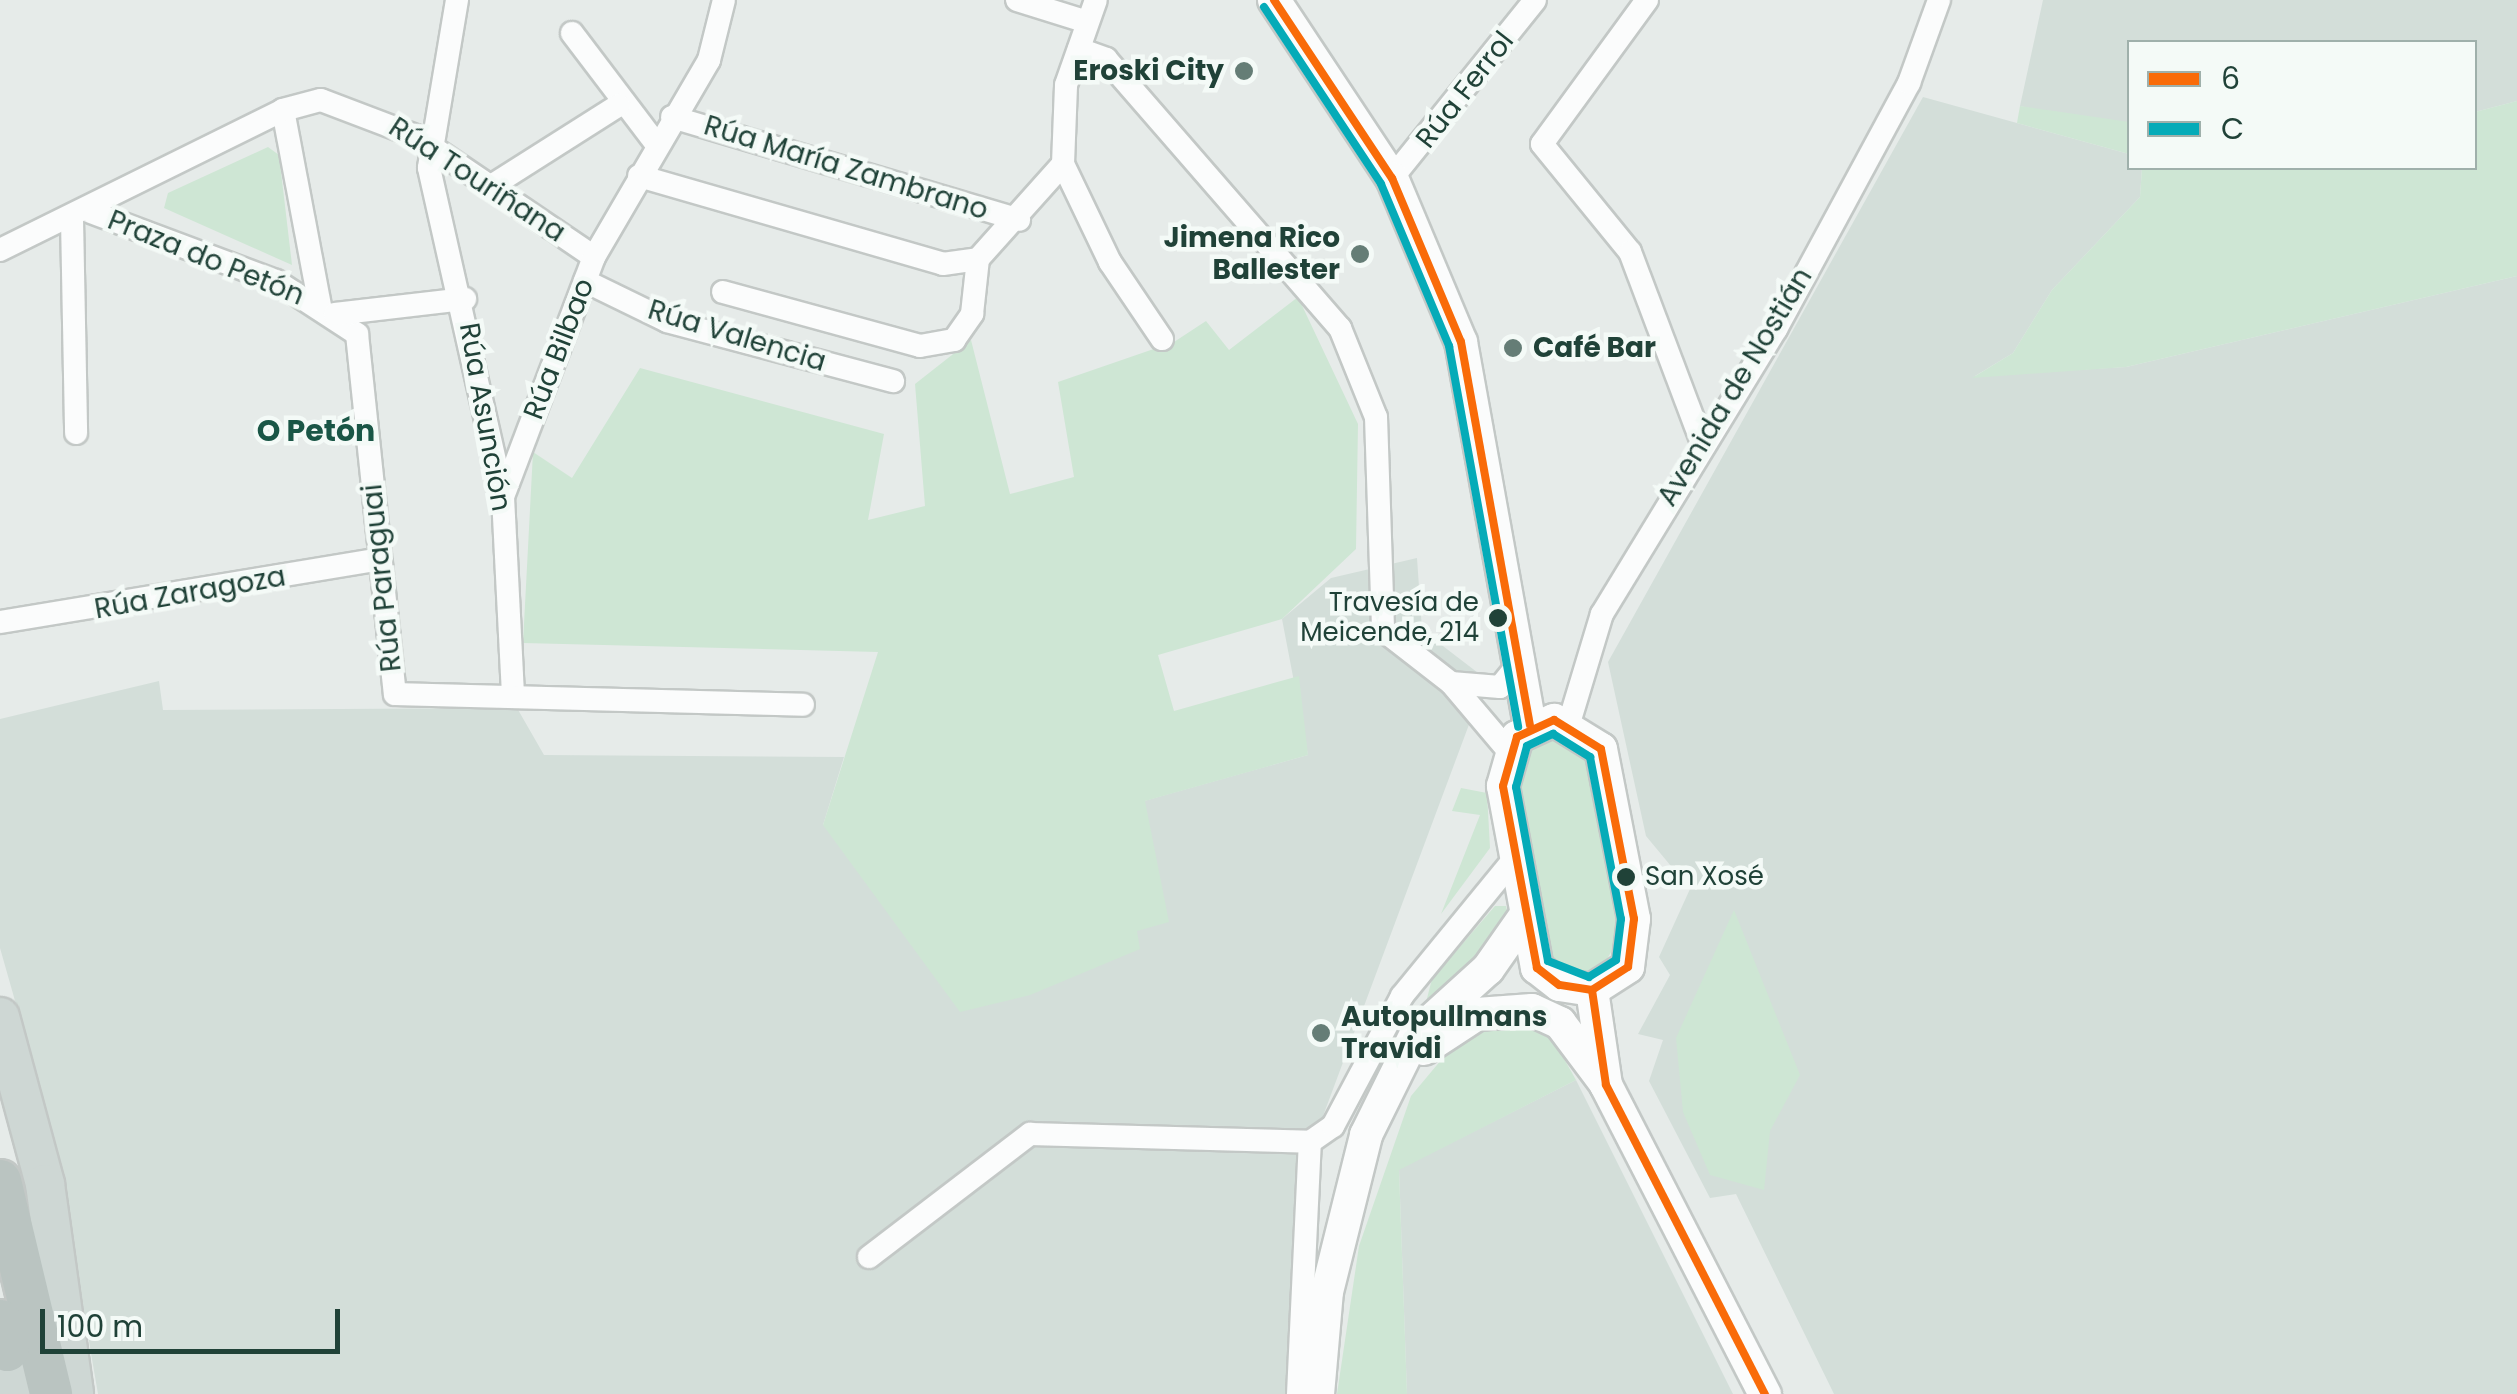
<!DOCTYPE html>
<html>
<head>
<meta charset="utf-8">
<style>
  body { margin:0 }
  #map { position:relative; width:2517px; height:1394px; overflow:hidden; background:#e6ebe9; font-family:Poppins,sans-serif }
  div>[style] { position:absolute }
  .built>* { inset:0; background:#d3ded9 }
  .green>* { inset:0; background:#cee6d4 }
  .roads { filter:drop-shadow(2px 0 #c3c8c6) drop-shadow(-2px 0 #c3c8c6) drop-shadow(0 2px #c3c8c6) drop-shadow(0 -2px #c3c8c6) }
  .street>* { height:22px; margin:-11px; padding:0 11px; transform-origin:11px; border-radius:11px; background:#fbfcfc }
  .secondary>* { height:32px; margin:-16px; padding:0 16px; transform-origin:16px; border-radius:16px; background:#fbfcfc }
  .primary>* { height:38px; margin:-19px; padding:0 19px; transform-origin:19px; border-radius:19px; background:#ced7d4 }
  .highway>* { height:42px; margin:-21px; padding:0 21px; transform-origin:21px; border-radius:21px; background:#bac4c1 }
  .bus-1>* { height:8px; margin:-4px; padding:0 4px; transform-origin:4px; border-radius:4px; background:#f96b09 }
  .bus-2>* { height:8px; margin:-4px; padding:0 4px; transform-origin:4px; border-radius:4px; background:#05abb8 }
  .dots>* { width:28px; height:28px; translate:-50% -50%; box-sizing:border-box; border:5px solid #f4faf7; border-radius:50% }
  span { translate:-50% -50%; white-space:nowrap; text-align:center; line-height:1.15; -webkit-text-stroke:9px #f4faf7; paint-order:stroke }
  .bus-label { font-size:26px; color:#204238 }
  .right { translate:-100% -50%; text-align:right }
  .left { translate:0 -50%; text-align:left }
  .poi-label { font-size:28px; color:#204238; font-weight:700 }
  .street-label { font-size:28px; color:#204238 }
  .neighbourhood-label { font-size:30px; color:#1a5646; font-weight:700 }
  .legend { position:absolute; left:2127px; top:40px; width:350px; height:130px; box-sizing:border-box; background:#f4faf7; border:2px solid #9fb0ab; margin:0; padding:12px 18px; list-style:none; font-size:30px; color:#204238 }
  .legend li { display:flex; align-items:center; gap:20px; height:50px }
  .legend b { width:50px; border:2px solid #9fb0ab }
  .scale { position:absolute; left:40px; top:1309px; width:300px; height:45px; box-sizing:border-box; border:5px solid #204238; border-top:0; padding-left:12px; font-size:30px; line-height:35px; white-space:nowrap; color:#204238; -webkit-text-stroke:8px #f4faf7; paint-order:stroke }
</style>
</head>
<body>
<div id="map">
  <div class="built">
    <i style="clip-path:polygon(2043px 0,2517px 0,2517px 101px,2475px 112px,2474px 42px,2130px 42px,2129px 122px,2106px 125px,2020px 106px)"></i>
    <i style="clip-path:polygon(1923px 97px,2129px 154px,2130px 168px,2142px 168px,2140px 197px,2052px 290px,2013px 353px,1975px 376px,2126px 367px,2517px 276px,2517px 1394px,1834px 1394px,1736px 1194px,1710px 1198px,1649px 1081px,1663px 1040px,1638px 1034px,1670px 975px,1659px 957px,1690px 889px,1646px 836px,1608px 662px)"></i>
    <i style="clip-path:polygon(1417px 558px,1422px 630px,1486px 679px,1301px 1175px,1286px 1394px,98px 1394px,54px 1138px,0 948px,0 719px,159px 681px,163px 710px,517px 708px,544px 755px,844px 757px,823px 825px,1149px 827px,1144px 801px,1308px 755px,1282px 619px,1331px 578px)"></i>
    <i style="clip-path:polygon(1576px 1080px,1733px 1394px,1407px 1394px,1399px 1169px)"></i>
  </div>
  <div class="green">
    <i style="clip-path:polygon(2517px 101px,2517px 276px,2126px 367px,1972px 378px,2013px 353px,2052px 290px,2140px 197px,2142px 168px,2474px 168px,2475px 112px)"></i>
    <i style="clip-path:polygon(2020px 106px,2129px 122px,2129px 154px,2017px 123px)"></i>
    <i style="clip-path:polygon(268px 147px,279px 155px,292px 265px,164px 208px,168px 193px)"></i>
    <i style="clip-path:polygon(1298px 297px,1358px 424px,1356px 549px,1282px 619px,1158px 655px,1174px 711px,1299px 676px,1308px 755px,1145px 801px,1169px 922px,1137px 931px,1140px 949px,1030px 995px,960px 1012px,823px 825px,878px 652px,523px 643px,533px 452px,572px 478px,640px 368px,884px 434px,868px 520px,925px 506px,915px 384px,971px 340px,1010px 494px,1074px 477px,1058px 382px,1174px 342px,1206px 321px,1229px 350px)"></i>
    <i style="clip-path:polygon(1547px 738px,1565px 739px,1589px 759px,1621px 934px,1600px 972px,1573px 975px,1550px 962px,1515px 762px)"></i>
    <i style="clip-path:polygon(1461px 788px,1487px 793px,1490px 848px,1441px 914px,1480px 815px,1452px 811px)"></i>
    <i style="clip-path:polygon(1495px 906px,1506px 906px,1509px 919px,1501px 935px,1424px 1010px,1432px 979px)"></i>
    <i style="clip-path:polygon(1734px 910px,1800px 1075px,1770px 1131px,1764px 1190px,1710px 1175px,1683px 1112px,1676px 1038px)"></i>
    <i style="clip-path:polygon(1503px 1017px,1549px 1032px,1576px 1080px,1399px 1170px,1407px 1394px,1337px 1394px,1359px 1246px,1411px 1096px,1462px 1035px)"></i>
  </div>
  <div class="roads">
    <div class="street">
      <i style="left:457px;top:0;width:170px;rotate:99.5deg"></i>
      <i style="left:429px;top:168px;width:337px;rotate:77.3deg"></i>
      <i style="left:503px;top:497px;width:199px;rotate:87.1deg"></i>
      <i style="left:1017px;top:0;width:73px;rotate:17.4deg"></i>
      <i style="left:1647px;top:0;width:178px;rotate:126.1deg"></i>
      <i style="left:1542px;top:144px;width:139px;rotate:50.8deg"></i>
      <i style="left:1630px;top:252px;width:206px;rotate:69.3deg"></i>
      <i style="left:572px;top:33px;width:141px;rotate:52.8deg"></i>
      <i style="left:1079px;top:49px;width:29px;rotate:20deg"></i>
      <i style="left:1106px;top:59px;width:357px;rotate:49deg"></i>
      <i style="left:1340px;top:328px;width:96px;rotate:68deg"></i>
      <i style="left:1376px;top:417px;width:213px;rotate:88.1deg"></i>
      <i style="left:1383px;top:630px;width:86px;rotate:37.9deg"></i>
      <i style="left:1451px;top:683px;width:87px;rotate:49.7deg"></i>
      <i style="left:283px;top:110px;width:198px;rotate:79.3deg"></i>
      <i style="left:672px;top:117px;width:362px;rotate:16.5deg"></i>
      <i style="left:1063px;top:164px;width:109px;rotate:64.4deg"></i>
      <i style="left:1110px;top:262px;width:93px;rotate:56deg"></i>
      <i style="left:639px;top:176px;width:316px;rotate:16.1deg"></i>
      <i style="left:943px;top:264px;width:35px;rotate:-8deg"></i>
      <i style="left:978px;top:259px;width:127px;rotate:-48.2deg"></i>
      <i style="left:1063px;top:164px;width:79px;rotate:-87.8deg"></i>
      <i style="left:1066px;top:85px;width:90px;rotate:-70.6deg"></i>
      <i style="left:1392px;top:178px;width:228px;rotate:-51.2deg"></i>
      <i style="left:493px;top:185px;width:149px;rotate:-32.4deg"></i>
      <i style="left:91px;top:212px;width:197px;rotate:20.5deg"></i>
      <i style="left:276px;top:281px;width:97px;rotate:33.2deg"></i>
      <i style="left:357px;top:334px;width:362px;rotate:84deg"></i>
      <i style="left:395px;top:694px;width:408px;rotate:1.5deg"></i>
      <i style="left:72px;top:219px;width:214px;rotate:88.9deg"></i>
      <i style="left:0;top:250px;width:316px;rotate:-26.3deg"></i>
      <i style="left:283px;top:110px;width:39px;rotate:-15deg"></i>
      <i style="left:321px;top:100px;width:102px;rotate:20.8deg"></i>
      <i style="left:416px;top:136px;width:215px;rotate:34.2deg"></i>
      <i style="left:585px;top:281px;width:91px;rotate:26deg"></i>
      <i style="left:667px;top:321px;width:234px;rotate:14.9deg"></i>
      <i style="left:723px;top:292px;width:204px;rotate:15.3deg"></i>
      <i style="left:920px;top:346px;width:35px;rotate:-10deg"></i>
      <i style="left:954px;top:340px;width:32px;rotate:-55deg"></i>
      <i style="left:972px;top:314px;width:55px;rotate:-83.8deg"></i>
      <i style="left:335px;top:314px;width:131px;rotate:-6.6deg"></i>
      <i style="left:504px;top:494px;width:254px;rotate:-69.2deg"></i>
      <i style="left:594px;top:257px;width:228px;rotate:-59.7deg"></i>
      <i style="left:709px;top:60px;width:62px;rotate:-76deg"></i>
      <i style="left:0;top:622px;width:385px;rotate:-9.4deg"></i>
      <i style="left:1451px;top:683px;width:49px;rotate:4.7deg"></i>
      <i style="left:1500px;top:687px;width:36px;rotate:-51deg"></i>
      <i style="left:1569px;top:723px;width:114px;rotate:-73.2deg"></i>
      <i style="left:1602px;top:614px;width:334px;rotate:-58.6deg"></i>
      <i style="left:1776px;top:329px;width:280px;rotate:-61.6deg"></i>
      <i style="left:1909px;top:83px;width:88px;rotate:-70.1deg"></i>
      <i style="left:869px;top:1257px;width:203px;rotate:-37.4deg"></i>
      <i style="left:1030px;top:1134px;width:280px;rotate:1.6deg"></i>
      <i style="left:1310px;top:1142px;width:28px;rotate:-35deg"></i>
      <i style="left:1333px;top:1126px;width:147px;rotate:-62deg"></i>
      <i style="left:1402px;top:996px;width:177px;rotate:-50.7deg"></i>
      <i style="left:1298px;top:1394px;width:252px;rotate:-87.3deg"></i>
    </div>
    <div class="secondary">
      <i style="left:1274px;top:0;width:214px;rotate:56.5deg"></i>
      <i style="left:1392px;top:178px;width:178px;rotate:67.2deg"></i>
      <i style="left:1461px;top:342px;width:389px;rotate:79.8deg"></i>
      <i style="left:1554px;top:720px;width:55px;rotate:31.7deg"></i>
      <i style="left:1601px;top:749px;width:173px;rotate:79deg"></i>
      <i style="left:1634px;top:919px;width:48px;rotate:97.1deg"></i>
      <i style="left:1628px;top:967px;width:43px;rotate:147.4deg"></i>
      <i style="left:1592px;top:990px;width:33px;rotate:-171deg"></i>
      <i style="left:1559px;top:985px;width:28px;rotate:-142deg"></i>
      <i style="left:1537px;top:968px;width:185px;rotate:-100.6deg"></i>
      <i style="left:1503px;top:786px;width:51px;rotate:-74.1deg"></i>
      <i style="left:1517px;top:737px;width:41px;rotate:-24.7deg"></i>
      <i style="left:1592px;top:990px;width:96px;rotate:81.6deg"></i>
      <i style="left:1606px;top:1085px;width:348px;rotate:62.8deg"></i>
      <i style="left:1424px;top:1049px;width:64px;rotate:-33.4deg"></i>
      <i style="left:1477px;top:1014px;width:55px;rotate:-4.2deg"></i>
      <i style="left:1532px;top:1010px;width:31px;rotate:25deg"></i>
      <i style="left:1560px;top:1023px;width:75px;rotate:53.1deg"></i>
      <i style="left:1318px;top:1394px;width:102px;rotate:-85deg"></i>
      <i style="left:1327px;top:1292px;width:162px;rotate:-76deg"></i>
      <i style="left:1366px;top:1135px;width:113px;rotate:-63.7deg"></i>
      <i style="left:1416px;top:1034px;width:97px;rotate:-42.1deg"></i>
      <i style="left:1488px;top:969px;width:61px;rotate:-55deg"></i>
    </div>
    <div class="primary">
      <i style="left:0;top:1017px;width:173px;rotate:74.9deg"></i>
      <i style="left:45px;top:1184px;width:212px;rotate:82.1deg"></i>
      <i style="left:0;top:1331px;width:64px;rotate:78.3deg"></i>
    </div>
    <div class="highway">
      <i style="left:0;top:1181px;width:219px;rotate:76.5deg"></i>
      <i style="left:0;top:1321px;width:30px;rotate:76deg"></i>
    </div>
  </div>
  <div class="bus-1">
    <i style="left:1274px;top:0;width:214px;rotate:56.5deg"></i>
    <i style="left:1392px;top:178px;width:178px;rotate:67.2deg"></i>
    <i style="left:1461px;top:342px;width:389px;rotate:79.8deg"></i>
    <i style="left:1554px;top:720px;width:55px;rotate:31.7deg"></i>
    <i style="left:1601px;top:749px;width:173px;rotate:79deg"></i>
    <i style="left:1634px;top:919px;width:48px;rotate:97.1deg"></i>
    <i style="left:1628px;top:967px;width:43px;rotate:147.4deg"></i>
    <i style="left:1592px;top:990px;width:33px;rotate:-171deg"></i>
    <i style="left:1559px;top:985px;width:28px;rotate:-142deg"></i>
    <i style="left:1537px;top:968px;width:185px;rotate:-100.6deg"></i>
    <i style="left:1503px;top:786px;width:51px;rotate:-74.1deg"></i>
    <i style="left:1517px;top:737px;width:41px;rotate:-24.7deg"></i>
    <i style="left:1592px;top:990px;width:96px;rotate:81.6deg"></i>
    <i style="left:1606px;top:1085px;width:348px;rotate:62.8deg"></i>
  </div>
  <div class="bus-2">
    <i style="left:1264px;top:7px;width:212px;rotate:56.5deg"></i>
    <i style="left:1381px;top:184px;width:176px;rotate:67.2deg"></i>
    <i style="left:1449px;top:346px;width:387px;rotate:79.7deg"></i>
    <i style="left:1553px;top:734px;width:44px;rotate:31.9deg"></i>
    <i style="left:1590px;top:757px;width:165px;rotate:79.2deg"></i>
    <i style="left:1621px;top:919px;width:41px;rotate:97deg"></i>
    <i style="left:1616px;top:960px;width:32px;rotate:148deg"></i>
    <i style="left:1589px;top:977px;width:44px;rotate:-158.7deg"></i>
    <i style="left:1548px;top:961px;width:177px;rotate:-100.4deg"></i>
    <i style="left:1516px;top:787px;width:42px;rotate:-75deg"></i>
    <i style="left:1527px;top:746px;width:29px;rotate:-25deg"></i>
  </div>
  <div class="dots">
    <i style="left:1244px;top:71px;background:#657d76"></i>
    <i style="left:1360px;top:254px;background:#657d76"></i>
    <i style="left:1513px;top:348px;background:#657d76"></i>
    <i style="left:1498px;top:618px;background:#204238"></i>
    <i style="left:1626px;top:877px;background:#204238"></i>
    <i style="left:1321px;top:1033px;background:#657d76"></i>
  </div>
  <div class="bus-label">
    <span class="right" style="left:1479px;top:618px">Travesía de<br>Meicende, 214</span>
    <span class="left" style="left:1645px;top:877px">San Xosé</span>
  </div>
  <div class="poi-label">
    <span class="right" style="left:1224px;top:71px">Eroski City</span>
    <span class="right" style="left:1340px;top:254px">Jimena Rico<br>Ballester</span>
    <span class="left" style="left:1533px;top:348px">Café Bar</span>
    <span class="left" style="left:1341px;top:1033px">Autopullmans<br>Travidi</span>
  </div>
  <div class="street-label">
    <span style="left:1465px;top:90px;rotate:-52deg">Rúa Ferrol</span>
    <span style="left:846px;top:168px;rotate:17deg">Rúa María Zambrano</span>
    <span style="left:477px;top:180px;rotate:33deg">Rúa Touriñana</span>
    <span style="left:206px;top:258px;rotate:22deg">Praza do Petón</span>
    <span style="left:737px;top:336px;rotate:17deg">Rúa Valencia</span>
    <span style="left:559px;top:349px;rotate:-69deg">Rúa Bilbao</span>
    <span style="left:1735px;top:387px;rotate:-59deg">Avenida de Nostián</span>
    <span style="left:485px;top:417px;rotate:80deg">Rúa Asunción</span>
    <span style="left:382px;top:578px;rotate:-96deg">Rúa Paraguai</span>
    <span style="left:190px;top:593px;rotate:-10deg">Rúa Zaragoza</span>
  </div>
  <div class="neighbourhood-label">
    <span style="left:316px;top:431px">O Petón</span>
  </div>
  <ul class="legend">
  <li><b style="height:12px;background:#f96b09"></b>6</li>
  <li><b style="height:12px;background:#05abb8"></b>C</li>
  </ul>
  <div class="scale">100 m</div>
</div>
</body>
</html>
